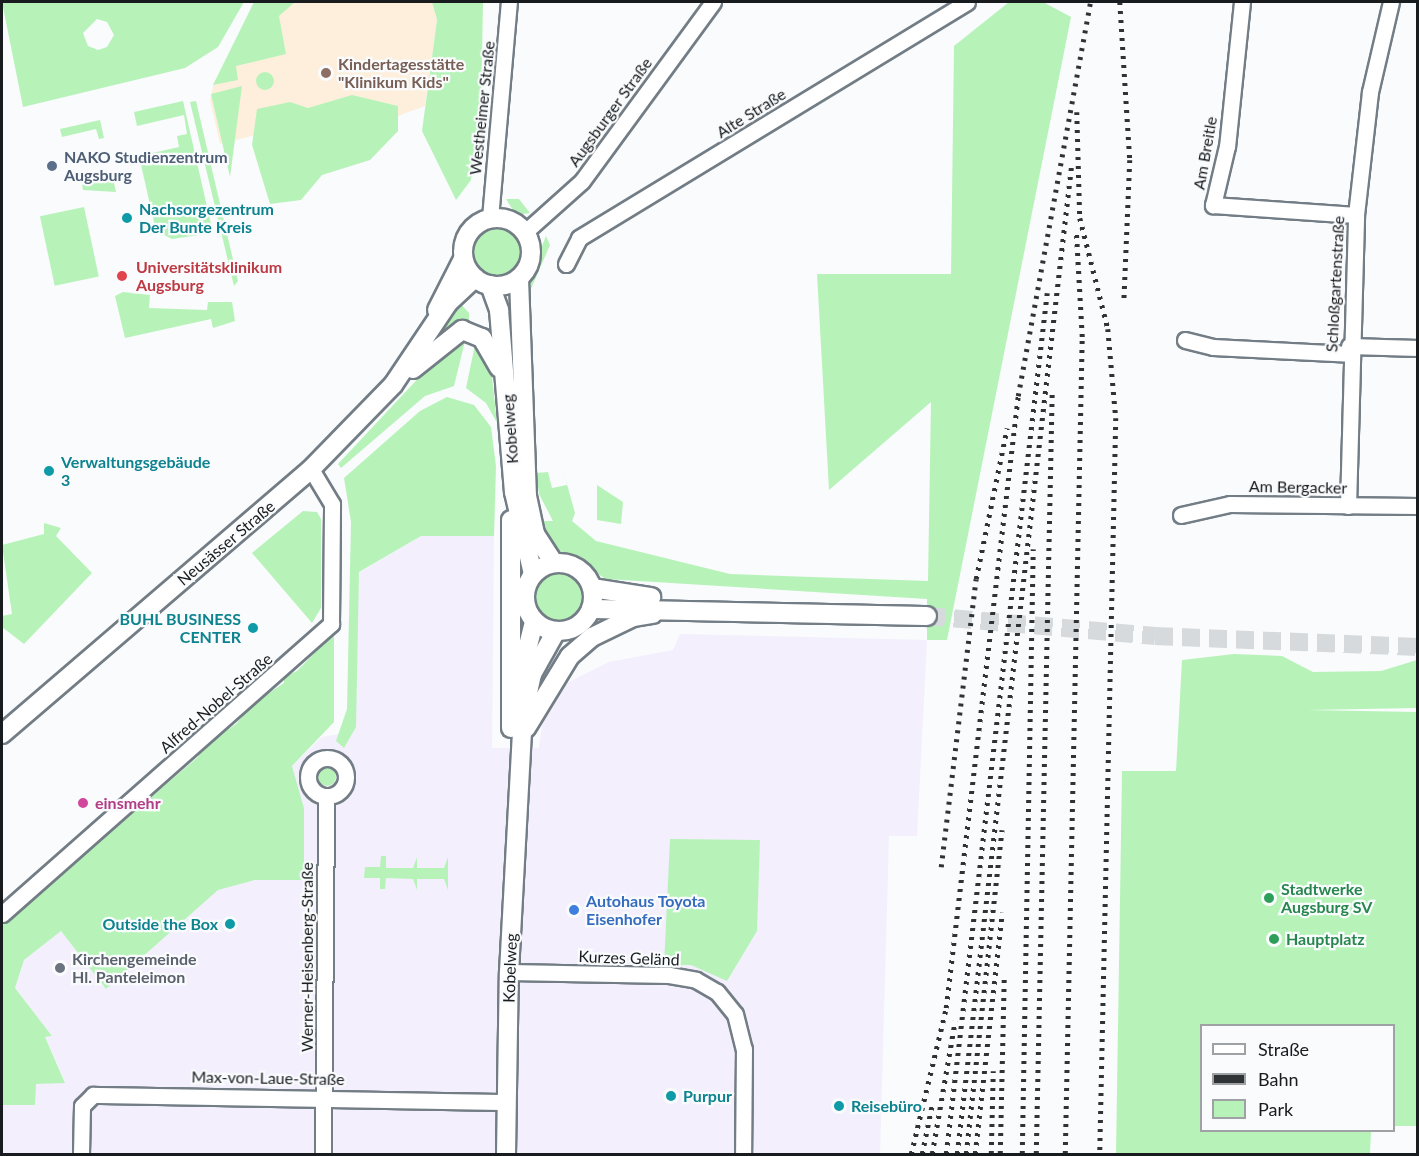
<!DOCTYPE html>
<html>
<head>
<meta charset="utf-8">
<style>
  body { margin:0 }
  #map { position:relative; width:1419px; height:1156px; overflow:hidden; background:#f9fbfd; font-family:Lato,sans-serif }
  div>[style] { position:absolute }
  .commercial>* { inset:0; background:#f3effc }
  .education>* { inset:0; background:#feefdc }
  .green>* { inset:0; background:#b7f3b9; transform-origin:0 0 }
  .round { border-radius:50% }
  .major-tunnel>* { height:18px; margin-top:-9px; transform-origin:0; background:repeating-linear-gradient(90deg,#d7dadc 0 18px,transparent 0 27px) }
  .roads { filter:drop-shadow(2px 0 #737d85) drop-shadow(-2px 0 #737d85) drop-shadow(0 2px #737d85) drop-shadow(0 -2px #737d85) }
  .minor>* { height:15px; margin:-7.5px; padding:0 7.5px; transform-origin:7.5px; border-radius:7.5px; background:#fff }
  .minor>.ring { margin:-7.5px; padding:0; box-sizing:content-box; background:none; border:15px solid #fff; border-radius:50% }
  .major>* { height:18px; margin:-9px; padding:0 9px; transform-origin:9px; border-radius:9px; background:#fff }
  .major>.ring { margin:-9px; padding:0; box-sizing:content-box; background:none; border:18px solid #fff; border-radius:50% }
  .rail>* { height:4.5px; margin-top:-2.25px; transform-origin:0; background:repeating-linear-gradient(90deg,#2f3336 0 3px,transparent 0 9px) }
  .dots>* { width:16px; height:16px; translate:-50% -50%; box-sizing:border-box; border:3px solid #f9fbfd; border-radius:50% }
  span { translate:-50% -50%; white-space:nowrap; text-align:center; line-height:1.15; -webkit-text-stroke:4.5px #f9fbfd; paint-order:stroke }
  .education-label { font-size:16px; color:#785e54; font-weight:700 }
  .left { translate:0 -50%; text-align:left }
  .street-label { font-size:16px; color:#181c1f }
  .service-label { font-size:16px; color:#4e5e75; font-weight:700 }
  .culture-label { font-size:16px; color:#0d838f; font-weight:700 }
  .right { translate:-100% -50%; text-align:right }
  .health-label { font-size:16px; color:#be3a42; font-weight:700 }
  .hotel-label { font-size:16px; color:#b23c85; font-weight:700 }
  .leisure-label { font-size:16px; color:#27864d; font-weight:700 }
  .shop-label { font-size:16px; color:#366cbe; font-weight:700 }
  .worship-label { font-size:16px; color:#5b616d; font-weight:700 }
  .frame { position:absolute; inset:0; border:3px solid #181c1f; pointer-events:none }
  .legend { position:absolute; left:1200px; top:1024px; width:195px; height:108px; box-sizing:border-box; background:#f9fbfd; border:2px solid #9fa2a4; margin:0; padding:8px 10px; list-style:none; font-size:18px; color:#181c1f }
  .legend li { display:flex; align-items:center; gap:12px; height:30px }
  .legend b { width:30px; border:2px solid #9fa2a4 }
</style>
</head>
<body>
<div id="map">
  <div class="commercial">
    <i style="clip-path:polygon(421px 536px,494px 536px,492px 748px,539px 748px,543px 718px,565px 684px,609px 662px,673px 650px,680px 634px,927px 640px,917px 836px,889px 836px,880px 1154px,2px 1154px,2px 1105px,34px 1105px,35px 1084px,65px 1082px,45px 1037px,52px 1036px,15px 988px,24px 960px,61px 931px,106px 989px,218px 889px,255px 880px,304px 880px,304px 808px,292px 766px,322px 737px,351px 732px,350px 578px)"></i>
  </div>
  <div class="education">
    <i style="clip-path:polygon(267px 2px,432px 2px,437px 20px,425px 106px,387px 120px,383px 103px,220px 144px,210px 100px,214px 82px,233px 65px)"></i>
  </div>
  <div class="green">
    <i style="clip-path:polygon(evenodd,2px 2px,208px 3px,244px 2px,218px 47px,185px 68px,23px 107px,2px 2px,97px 19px,107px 22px,114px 35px,107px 47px,98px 50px,88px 46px,83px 33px,97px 19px)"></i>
    <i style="clip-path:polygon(254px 2px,295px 2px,279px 16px,286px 54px,236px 66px,238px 80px,213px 85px)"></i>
    <i style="clip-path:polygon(432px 2px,483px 2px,481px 110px,471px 180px,456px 200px,422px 131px,437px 20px)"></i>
    <i style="clip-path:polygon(1009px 2px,1043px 2px,1071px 17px,947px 640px,927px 640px,927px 599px,606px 579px,560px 551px,543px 535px,540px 521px,553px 521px,539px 494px,536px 473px,548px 472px,552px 488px,567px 485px,561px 463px,575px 513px,572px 521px,596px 541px,730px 574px,928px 581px,931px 402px,829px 490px,817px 274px,951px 274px,954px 46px)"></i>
    <i class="round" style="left:256px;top:72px;width:18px;height:18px"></i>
    <i style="clip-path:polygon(242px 86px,230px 177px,211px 94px)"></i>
    <i style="clip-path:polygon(352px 95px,398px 106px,398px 131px,370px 160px,322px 175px,301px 200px,270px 204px,252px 145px,257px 109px,290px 102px,308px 108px)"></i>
    <i style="clip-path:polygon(183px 101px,213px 233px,172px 239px,156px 231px,139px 156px,179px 147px,177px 136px,187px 134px,184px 115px,137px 126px,134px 112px)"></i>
    <i style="clip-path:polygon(196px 101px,238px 281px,234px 286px,190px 102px)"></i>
    <i style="clip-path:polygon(100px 120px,104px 138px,99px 139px,96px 129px,62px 137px,60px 129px)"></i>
    <i style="clip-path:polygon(113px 178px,116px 192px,83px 190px,82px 185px)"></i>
    <i style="clip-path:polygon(506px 199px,519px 199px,530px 213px,516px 215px)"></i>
    <i style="left:84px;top:207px;width:71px;height:45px;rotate:78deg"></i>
    <i class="round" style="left:470px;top:225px;width:54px;height:54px"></i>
    <i style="clip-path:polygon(546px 236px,550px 245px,527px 298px,527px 283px)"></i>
    <i style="clip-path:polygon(123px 292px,150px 295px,149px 308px,207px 310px,208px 302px,232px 302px,235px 321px,213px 328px,211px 319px,125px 338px,115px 296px)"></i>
    <i style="clip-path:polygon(458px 301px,469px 313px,469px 323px,436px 342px)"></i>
    <i style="clip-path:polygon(466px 337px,454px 386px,425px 396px,341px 468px,338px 464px,441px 354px)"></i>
    <i style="clip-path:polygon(476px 340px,491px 367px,497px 423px,486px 403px,466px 388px)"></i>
    <i style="clip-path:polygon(447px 397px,474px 405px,491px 427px,496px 466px,494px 536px,421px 536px,359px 572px,356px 727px,344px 748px,336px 741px,347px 709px,351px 522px,344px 478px,420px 411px)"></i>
    <i style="clip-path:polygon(597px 485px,623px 502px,621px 524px,597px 520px)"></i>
    <i style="clip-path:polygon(303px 511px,317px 512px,321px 519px,321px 608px,312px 623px,252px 553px)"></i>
    <i style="clip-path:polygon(44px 523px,61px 528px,56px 536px,92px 573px,24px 644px,2px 627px,2px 616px,12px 614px,2px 545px,44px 534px)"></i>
    <i class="round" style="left:532px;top:570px;width:54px;height:54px"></i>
    <i style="clip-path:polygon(334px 633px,334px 722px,292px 766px,304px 808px,304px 880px,255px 880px,218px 890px,106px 989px,61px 931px,24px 960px,15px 988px,52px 1036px,45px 1037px,65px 1083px,36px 1084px,35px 1105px,2px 1105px,2px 923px,198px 757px,204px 746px,236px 724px,252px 704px,284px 683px,284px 677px,297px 671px)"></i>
    <i style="clip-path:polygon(1234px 654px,1282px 656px,1313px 672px,1381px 671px,1417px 660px,1417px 708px,1307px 710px,1417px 712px,1417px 1126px,1394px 1126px,1394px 1026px,1202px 1026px,1202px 1130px,1371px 1131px,1370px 1154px,1116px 1154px,1122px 771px,1176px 771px,1182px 660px)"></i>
    <i class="round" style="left:318px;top:768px;width:18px;height:18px"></i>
    <i style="clip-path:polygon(670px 839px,760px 840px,757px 931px,727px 981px,691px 965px,664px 965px)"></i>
    <i style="clip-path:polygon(381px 856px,386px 856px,386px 868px,413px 868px,417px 857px,417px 868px,444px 868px,448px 857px,448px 890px,444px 879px,417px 879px,417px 890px,413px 879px,386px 878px,385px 889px,380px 889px,380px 878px,364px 878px,365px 867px,380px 867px)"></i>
  </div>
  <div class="major-tunnel">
    <i style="left:927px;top:616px;width:229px;rotate:5deg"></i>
    <i style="left:1155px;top:636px;width:263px;rotate:2.4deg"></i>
  </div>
  <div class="roads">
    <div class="minor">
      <i style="left:1242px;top:2px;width:145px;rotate:95.9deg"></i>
      <i style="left:1227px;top:146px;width:61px;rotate:103.3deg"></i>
      <i style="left:1213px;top:205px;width:143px;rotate:4deg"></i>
      <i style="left:490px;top:218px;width:217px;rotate:-85deg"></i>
      <i style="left:525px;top:232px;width:76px;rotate:-41.8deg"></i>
      <i style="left:582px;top:181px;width:222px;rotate:-53.8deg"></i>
      <i style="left:566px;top:264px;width:29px;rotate:-63deg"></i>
      <i style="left:579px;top:238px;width:454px;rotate:-31.3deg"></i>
      <i style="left:1185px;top:340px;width:29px;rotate:14deg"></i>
      <i style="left:1213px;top:347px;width:136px;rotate:2.9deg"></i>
      <i style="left:1349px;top:346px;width:69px;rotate:1.7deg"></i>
      <i style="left:1348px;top:506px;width:291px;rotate:-88.4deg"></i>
      <i style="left:1356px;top:215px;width:124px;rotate:-83.5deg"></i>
      <i style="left:1370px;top:92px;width:92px;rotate:-76.9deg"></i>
      <i style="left:1181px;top:515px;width:50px;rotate:-12.7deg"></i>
      <i style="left:1230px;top:504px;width:188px;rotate:0.6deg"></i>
      <i class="ring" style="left:308px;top:758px;width:23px;height:23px"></i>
      <i style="left:2px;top:914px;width:439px;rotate:-41.4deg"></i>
      <i style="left:331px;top:624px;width:120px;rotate:-89.5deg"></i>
      <i style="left:332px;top:504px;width:41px;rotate:-121deg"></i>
      <i style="left:509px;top:972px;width:160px;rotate:1.1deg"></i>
      <i style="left:669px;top:975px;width:27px;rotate:10deg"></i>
      <i style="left:696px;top:980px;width:24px;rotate:30deg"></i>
      <i style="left:717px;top:992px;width:28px;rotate:51deg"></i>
      <i style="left:735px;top:1014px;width:36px;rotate:76deg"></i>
      <i style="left:744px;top:1049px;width:105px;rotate:90.5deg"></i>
      <i style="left:81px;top:1154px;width:48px;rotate:-88.8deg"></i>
      <i style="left:82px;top:1106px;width:16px;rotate:-45deg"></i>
      <i style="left:93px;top:1095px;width:414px;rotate:1deg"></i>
      <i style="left:323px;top:1154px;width:358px;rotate:-89.5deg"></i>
    </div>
    <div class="major">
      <i class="ring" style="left:463px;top:218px;width:50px;height:50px"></i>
      <i style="left:519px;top:279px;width:217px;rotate:87.9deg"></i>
      <i style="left:527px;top:496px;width:39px;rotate:78deg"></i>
      <i style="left:535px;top:534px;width:33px;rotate:57deg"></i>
      <i style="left:490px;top:285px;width:27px;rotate:70deg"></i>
      <i style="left:499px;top:310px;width:183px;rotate:85.3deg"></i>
      <i style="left:514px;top:492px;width:84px;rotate:77deg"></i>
      <i style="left:437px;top:310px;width:57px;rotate:-63deg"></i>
      <i style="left:413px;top:369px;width:63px;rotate:-38.5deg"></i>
      <i style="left:462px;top:330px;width:22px;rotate:22deg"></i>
      <i style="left:482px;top:338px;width:34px;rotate:60deg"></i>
      <i class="ring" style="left:525px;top:563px;width:50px;height:50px"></i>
      <i style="left:592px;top:588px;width:60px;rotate:8.7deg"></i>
      <i style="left:591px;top:609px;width:336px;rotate:1.2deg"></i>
      <i style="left:520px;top:678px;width:58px;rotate:-76deg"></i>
      <i style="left:511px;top:728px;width:208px;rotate:-90deg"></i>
      <i style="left:526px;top:728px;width:84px;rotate:-58.6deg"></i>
      <i style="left:570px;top:656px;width:29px;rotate:-41deg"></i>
      <i style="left:592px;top:637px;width:46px;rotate:-26deg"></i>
      <i style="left:633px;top:617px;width:20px;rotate:-9deg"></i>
      <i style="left:2px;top:734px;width:407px;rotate:-40.6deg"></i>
      <i style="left:311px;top:469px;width:117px;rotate:-45.7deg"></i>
      <i style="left:393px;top:385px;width:99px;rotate:-56.1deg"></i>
      <i style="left:448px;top:303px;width:37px;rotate:-43deg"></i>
      <i style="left:506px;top:1154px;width:182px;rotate:-89.1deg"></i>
      <i style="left:509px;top:972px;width:257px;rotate:-86.9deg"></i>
      <i style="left:523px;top:715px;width:42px;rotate:-77.6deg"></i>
      <i style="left:532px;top:674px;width:49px;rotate:-60.8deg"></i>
    </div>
  </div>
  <div class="rail">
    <i style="left:1120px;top:2px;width:158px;rotate:86.4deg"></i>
    <i style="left:1130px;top:160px;width:141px;rotate:92.4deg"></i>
    <i style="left:1077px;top:112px;width:106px;rotate:88.4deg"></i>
    <i style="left:1080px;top:218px;width:114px;rotate:75.8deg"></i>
    <i style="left:1108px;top:329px;width:89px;rotate:84.9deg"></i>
    <i style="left:1116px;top:418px;width:736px;rotate:91.25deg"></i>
    <i style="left:941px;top:867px;width:290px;rotate:-83.1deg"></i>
    <i style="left:976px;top:579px;width:154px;rotate:-78.4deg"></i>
    <i style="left:911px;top:1154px;width:150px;rotate:-76.5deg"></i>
    <i style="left:946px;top:1008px;width:616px;rotate:-83.29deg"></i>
    <i style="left:1018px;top:396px;width:401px;rotate:-79.6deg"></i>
    <i style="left:922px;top:1154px;width:50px;rotate:-78.5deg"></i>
    <i style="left:932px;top:1154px;width:135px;rotate:-80.2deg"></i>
    <i style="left:946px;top:1154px;width:867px;rotate:-83.31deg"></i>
    <i style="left:957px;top:1154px;width:993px;rotate:-83.4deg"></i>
    <i style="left:966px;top:1154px;width:326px;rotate:-83.7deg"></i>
    <i style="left:975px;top:1154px;width:243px;rotate:-83.6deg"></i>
    <i style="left:991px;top:1154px;width:83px;rotate:-88.6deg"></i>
    <i style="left:1000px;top:1154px;width:177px;rotate:-88.7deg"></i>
    <i style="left:1022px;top:1154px;width:605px;rotate:-88.96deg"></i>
    <i style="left:1036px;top:1154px;width:761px;rotate:-88.8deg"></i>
    <i style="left:1065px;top:1154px;width:817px;rotate:-88.81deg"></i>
    <i style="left:1082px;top:337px;width:106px;rotate:-93.2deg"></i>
  </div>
  <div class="dots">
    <i style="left:326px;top:73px;background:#8d6e63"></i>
    <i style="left:52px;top:166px;background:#5c6f8a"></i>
    <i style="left:127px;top:218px;background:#0f9aa8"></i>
    <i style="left:122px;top:276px;background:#e0444e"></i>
    <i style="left:49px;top:471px;background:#0f9aa8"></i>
    <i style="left:253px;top:628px;background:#0f9aa8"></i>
    <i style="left:83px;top:803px;background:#d1479c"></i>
    <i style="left:1269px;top:898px;background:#2e9e5b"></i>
    <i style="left:574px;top:910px;background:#3f7fe0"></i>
    <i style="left:230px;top:924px;background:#0f9aa8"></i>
    <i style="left:1274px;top:939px;background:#2e9e5b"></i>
    <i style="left:60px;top:968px;background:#6b7280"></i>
    <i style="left:671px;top:1096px;background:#0f9aa8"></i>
    <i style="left:839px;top:1106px;background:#0f9aa8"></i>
  </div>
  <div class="education-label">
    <span class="left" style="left:338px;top:73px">Kindertagesstätte<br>"Klinikum Kids"</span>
  </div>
  <div class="street-label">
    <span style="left:482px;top:108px;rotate:-84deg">Westheimer Straße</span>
    <span style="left:610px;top:112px;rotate:-54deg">Augsburger Straße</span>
    <span style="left:751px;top:113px;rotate:-32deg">Alte Straße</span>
    <span style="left:1205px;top:153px;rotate:-80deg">Am Breitle</span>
    <span style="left:1335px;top:284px;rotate:-87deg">Schloßgartenstraße</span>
    <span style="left:510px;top:429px;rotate:-94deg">Kobelweg</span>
    <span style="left:1298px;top:487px;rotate:1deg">Am Bergacker</span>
    <span style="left:226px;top:543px;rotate:-40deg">Neusässer Straße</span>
    <span style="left:216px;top:703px;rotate:-41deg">Alfred-Nobel-Straße</span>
    <span style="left:307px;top:957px;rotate:-90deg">Werner-Heisenberg-Straße</span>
    <span style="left:629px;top:958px;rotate:2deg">Kurzes Geländ</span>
    <span style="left:510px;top:968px;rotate:-88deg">Kobelweg</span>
    <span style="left:268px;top:1078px;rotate:1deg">Max-von-Laue-Straße</span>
  </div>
  <div class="service-label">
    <span class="left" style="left:64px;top:166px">NAKO Studienzentrum<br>Augsburg</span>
  </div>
  <div class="culture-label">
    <span class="left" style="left:139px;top:218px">Nachsorgezentrum<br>Der Bunte Kreis</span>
    <span class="left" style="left:61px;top:471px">Verwaltungsgebäude<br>3</span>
    <span class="right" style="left:241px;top:628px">BUHL BUSINESS<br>CENTER</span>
    <span class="right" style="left:218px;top:924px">Outside the Box</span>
    <span class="left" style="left:683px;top:1096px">Purpur</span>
    <span class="left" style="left:851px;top:1106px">Reisebüro</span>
  </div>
  <div class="health-label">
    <span class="left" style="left:136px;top:276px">Universitätsklinikum<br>Augsburg</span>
  </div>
  <div class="hotel-label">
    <span class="left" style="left:95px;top:803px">einsmehr</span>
  </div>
  <div class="leisure-label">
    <span class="left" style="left:1281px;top:898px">Stadtwerke<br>Augsburg SV</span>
    <span class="left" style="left:1286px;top:939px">Hauptplatz</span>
  </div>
  <div class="shop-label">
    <span class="left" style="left:586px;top:910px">Autohaus Toyota<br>Eisenhofer</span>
  </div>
  <div class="worship-label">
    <span class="left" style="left:72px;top:968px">Kirchengemeinde<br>Hl. Panteleimon</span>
  </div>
  <div class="frame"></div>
  <ul class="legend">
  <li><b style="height:8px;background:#fff"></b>Straße</li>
  <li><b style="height:8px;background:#2f3336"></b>Bahn</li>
  <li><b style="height:16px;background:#b7f3b9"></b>Park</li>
  </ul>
</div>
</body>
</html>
